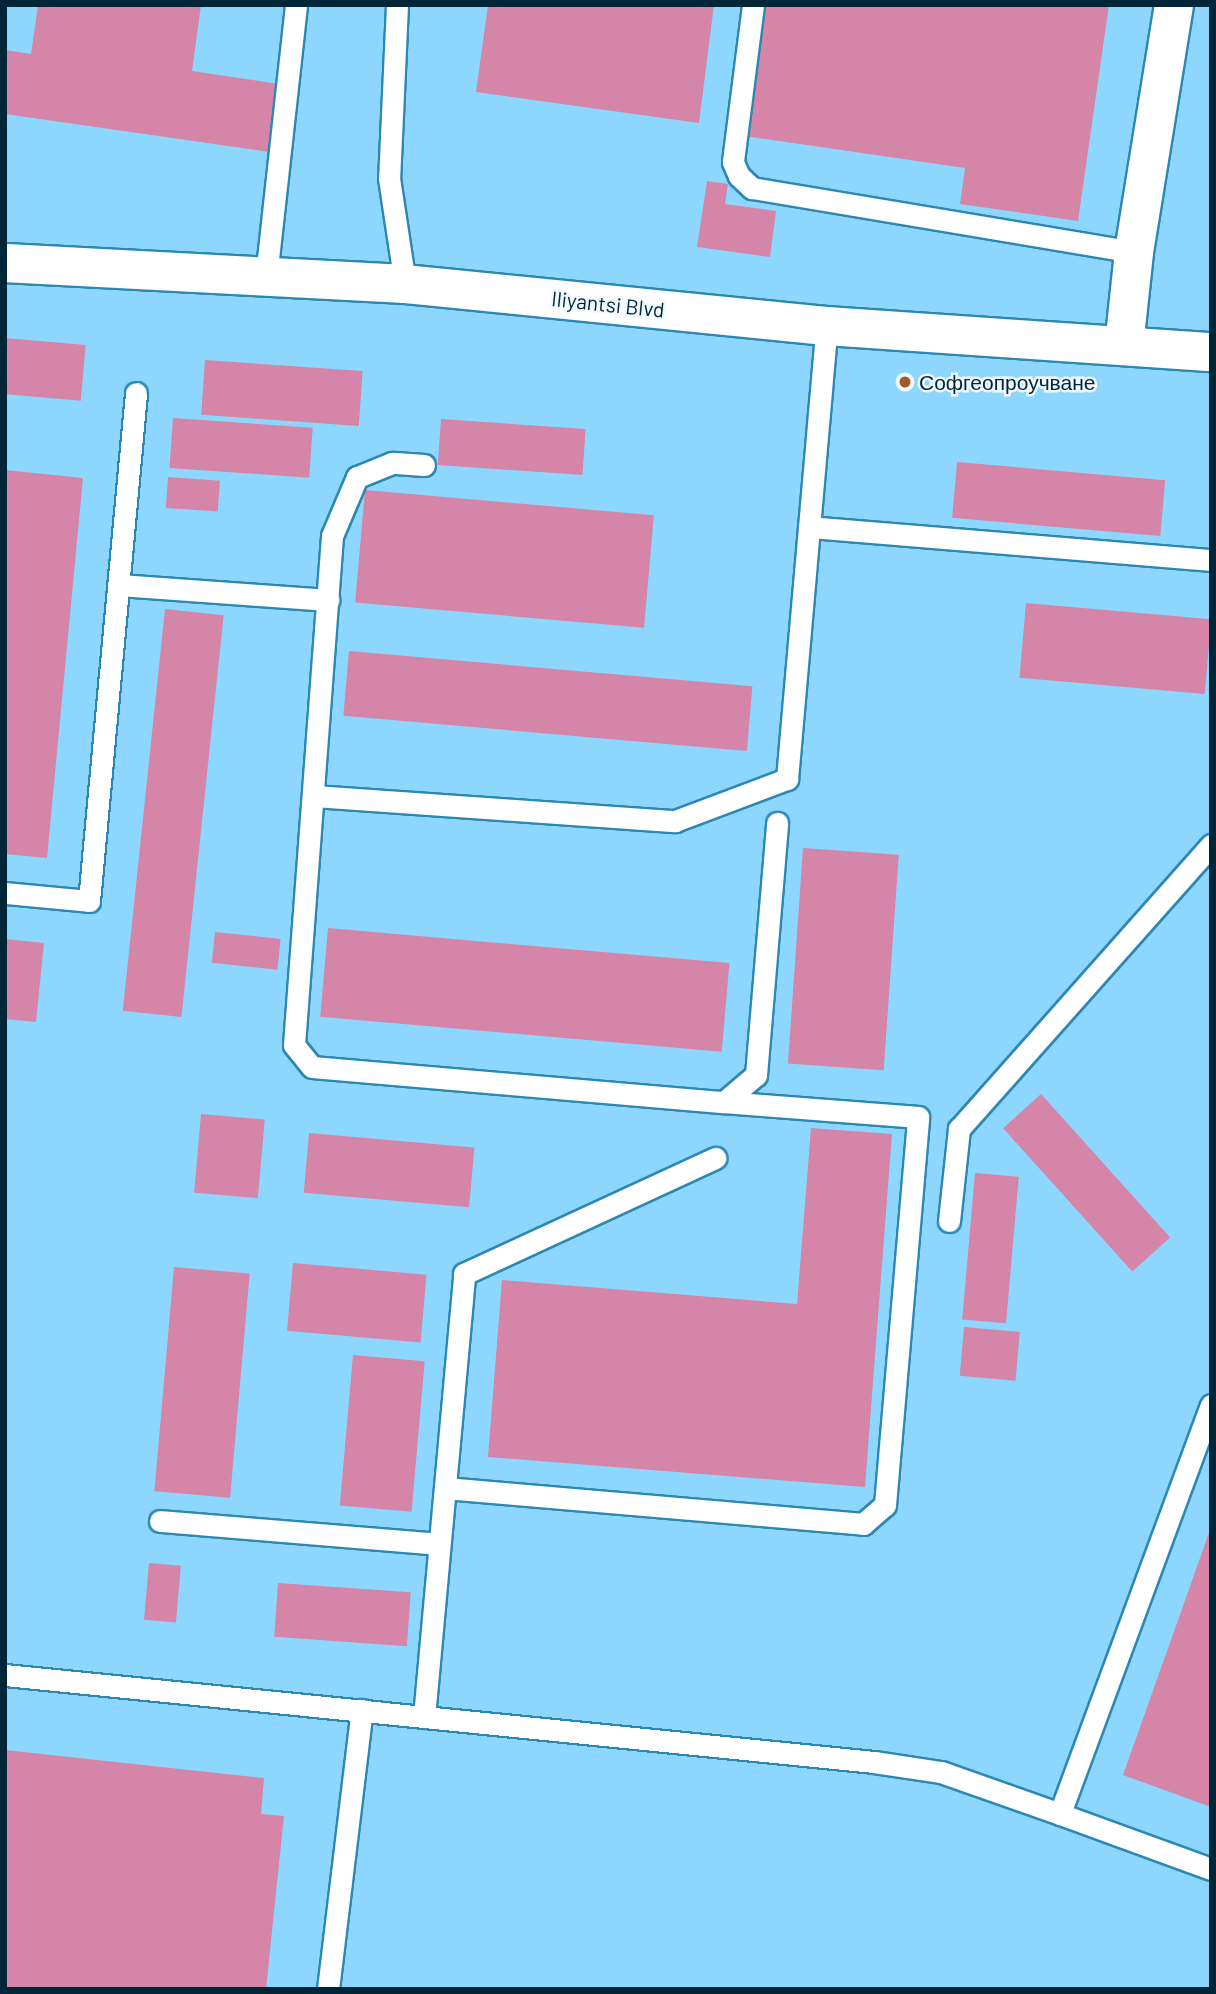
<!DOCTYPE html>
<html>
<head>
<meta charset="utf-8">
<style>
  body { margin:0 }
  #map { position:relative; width:1216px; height:1994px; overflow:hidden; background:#addef9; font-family:Barlow,sans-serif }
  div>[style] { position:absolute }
  .built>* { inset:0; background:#8dd7ff; transform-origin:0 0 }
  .building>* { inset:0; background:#d585a7; transform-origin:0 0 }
  .roads { filter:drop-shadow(2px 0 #2c88b3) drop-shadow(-2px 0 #2c88b3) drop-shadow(0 2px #2c88b3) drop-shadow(0 -2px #2c88b3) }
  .service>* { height:21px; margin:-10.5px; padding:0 10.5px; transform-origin:10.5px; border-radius:10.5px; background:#fff }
  .minor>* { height:38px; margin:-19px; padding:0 19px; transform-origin:19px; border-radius:19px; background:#fff }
  .dots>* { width:19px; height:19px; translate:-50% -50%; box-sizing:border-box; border:4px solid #f0f8fd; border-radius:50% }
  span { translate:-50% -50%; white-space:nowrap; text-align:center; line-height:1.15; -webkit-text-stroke:5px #f0f8fd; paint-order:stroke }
  .street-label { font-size:21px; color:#002637 }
  .poi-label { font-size:21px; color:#002637 }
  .left { translate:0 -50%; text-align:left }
  .frame { position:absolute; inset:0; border:7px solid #002637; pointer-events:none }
</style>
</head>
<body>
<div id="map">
  <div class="built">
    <i style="left:5px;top:5px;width:1206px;height:1984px"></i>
  </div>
  <div class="building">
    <i style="clip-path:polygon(38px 5px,201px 5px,192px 71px,279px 84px,270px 152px,5px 114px,5px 50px,31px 54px)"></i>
    <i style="clip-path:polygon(488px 5px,714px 5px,699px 123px,476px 92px)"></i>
    <i style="clip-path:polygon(763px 5px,1109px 5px,1078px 221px,960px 204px,965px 168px,744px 136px)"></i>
    <i style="clip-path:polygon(707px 181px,728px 184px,725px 204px,776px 211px,770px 257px,697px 247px)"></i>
    <i style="left:5px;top:338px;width:81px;height:56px;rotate:5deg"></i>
    <i style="left:205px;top:360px;width:158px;height:55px;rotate:4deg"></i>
    <i style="left:173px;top:418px;width:140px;height:50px;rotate:4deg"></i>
    <i style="left:441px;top:419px;width:145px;height:46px;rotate:4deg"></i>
    <i style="left:957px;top:462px;width:209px;height:56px;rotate:5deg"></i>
    <i style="clip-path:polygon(5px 470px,83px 478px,47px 858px,5px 854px)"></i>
    <i style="left:168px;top:477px;width:52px;height:31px;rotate:4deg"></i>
    <i style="left:365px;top:490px;width:290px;height:113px;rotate:5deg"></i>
    <i style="left:1026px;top:603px;width:186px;height:75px;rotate:5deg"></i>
    <i style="left:165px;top:609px;width:59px;height:404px;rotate:6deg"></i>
    <i style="left:349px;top:651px;width:405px;height:65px;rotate:5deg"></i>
    <i style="left:803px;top:848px;width:96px;height:216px;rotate:4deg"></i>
    <i style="left:328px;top:928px;width:403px;height:89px;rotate:5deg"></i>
    <i style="left:215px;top:932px;width:66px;height:31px;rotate:6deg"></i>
    <i style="clip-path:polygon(5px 939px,44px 943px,36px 1022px,5px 1019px)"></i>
    <i style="left:1041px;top:1094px;width:193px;height:51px;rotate:48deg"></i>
    <i style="left:201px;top:1114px;width:64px;height:79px;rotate:5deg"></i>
    <i style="clip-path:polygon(811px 1128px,892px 1134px,865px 1487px,488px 1457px,502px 1280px,797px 1304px)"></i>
    <i style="left:309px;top:1133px;width:166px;height:60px;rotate:5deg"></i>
    <i style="left:975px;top:1173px;width:44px;height:147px;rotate:5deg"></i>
    <i style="left:293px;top:1263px;width:134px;height:68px;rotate:5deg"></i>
    <i style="left:174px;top:1267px;width:76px;height:225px;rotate:5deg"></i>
    <i style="left:964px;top:1327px;width:56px;height:49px;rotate:5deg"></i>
    <i style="left:353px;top:1355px;width:72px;height:151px;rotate:5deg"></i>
    <i style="clip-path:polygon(1210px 1530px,1211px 1530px,1211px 1807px,1123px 1775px)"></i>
    <i style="left:149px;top:1563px;width:32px;height:57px;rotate:5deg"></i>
    <i style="left:278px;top:1583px;width:133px;height:54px;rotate:4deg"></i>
    <i style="clip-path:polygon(5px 1750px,264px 1778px,261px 1814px,284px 1816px,266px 1989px,5px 1989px)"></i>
  </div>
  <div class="roads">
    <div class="service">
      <i style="left:397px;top:5px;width:173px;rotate:92.6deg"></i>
      <i style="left:389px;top:178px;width:107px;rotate:81.4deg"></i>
      <i style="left:753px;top:5px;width:158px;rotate:97.3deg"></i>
      <i style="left:733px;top:162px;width:15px;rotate:67deg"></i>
      <i style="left:739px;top:176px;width:18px;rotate:43deg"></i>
      <i style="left:752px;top:188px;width:387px;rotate:9.5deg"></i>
      <i style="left:266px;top:277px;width:274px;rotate:-83.7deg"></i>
      <i style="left:424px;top:465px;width:32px;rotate:-176deg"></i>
      <i style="left:392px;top:463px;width:38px;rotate:158deg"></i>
      <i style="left:357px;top:477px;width:64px;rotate:113deg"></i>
      <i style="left:332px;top:536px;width:510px;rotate:94.27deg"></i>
      <i style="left:294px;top:1045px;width:28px;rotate:51deg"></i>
      <i style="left:312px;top:1067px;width:413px;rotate:4.9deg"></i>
      <i style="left:724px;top:1102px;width:42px;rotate:-40.2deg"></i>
      <i style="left:756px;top:1075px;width:253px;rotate:-85.2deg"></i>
      <i style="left:809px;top:527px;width:403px;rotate:4.7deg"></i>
      <i style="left:119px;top:585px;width:210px;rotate:4.1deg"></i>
      <i style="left:314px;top:796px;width:362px;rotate:4deg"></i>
      <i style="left:675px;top:821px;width:120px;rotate:-20.6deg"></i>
      <i style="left:787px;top:779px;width:455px;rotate:-85deg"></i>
      <i style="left:5px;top:893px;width:84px;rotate:5.4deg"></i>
      <i style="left:89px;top:901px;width:510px;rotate:-84.71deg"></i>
      <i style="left:949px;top:1221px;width:93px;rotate:-83.8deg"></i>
      <i style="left:959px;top:1129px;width:380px;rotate:-48.4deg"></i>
      <i style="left:1211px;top:1405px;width:436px;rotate:110.3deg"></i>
      <i style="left:1060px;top:1814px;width:161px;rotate:20deg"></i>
      <i style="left:445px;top:1488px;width:420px;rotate:4.9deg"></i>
      <i style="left:863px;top:1524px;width:29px;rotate:-41deg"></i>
      <i style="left:885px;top:1505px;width:389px;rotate:-85.1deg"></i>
      <i style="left:918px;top:1117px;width:195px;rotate:-175.6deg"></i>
      <i style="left:160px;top:1521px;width:280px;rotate:4.7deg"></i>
      <i style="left:5px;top:1675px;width:873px;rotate:5.72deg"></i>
      <i style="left:874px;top:1762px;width:68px;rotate:8.5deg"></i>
      <i style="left:941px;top:1772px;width:126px;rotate:19.4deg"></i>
      <i style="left:424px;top:1717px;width:445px;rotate:-84.8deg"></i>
      <i style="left:464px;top:1274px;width:277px;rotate:-24.8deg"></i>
      <i style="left:328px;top:1989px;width:281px;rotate:-83.1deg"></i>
    </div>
    <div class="minor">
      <i style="left:5px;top:263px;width:401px;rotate:3deg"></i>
      <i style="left:405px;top:284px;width:424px;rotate:5.7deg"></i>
      <i style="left:827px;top:326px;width:385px;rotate:3.9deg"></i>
      <i style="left:1124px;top:346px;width:95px;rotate:-83.9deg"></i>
      <i style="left:1134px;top:252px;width:250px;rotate:-80.8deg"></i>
    </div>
  </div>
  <div class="dots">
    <i style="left:905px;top:382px;background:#9f5b2c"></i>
  </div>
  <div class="street-label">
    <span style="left:608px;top:304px;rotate:6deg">Iliyantsi Blvd</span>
  </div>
  <div class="poi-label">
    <span class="left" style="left:919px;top:382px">Софгеопроучване</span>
  </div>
  <div class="frame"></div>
</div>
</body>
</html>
